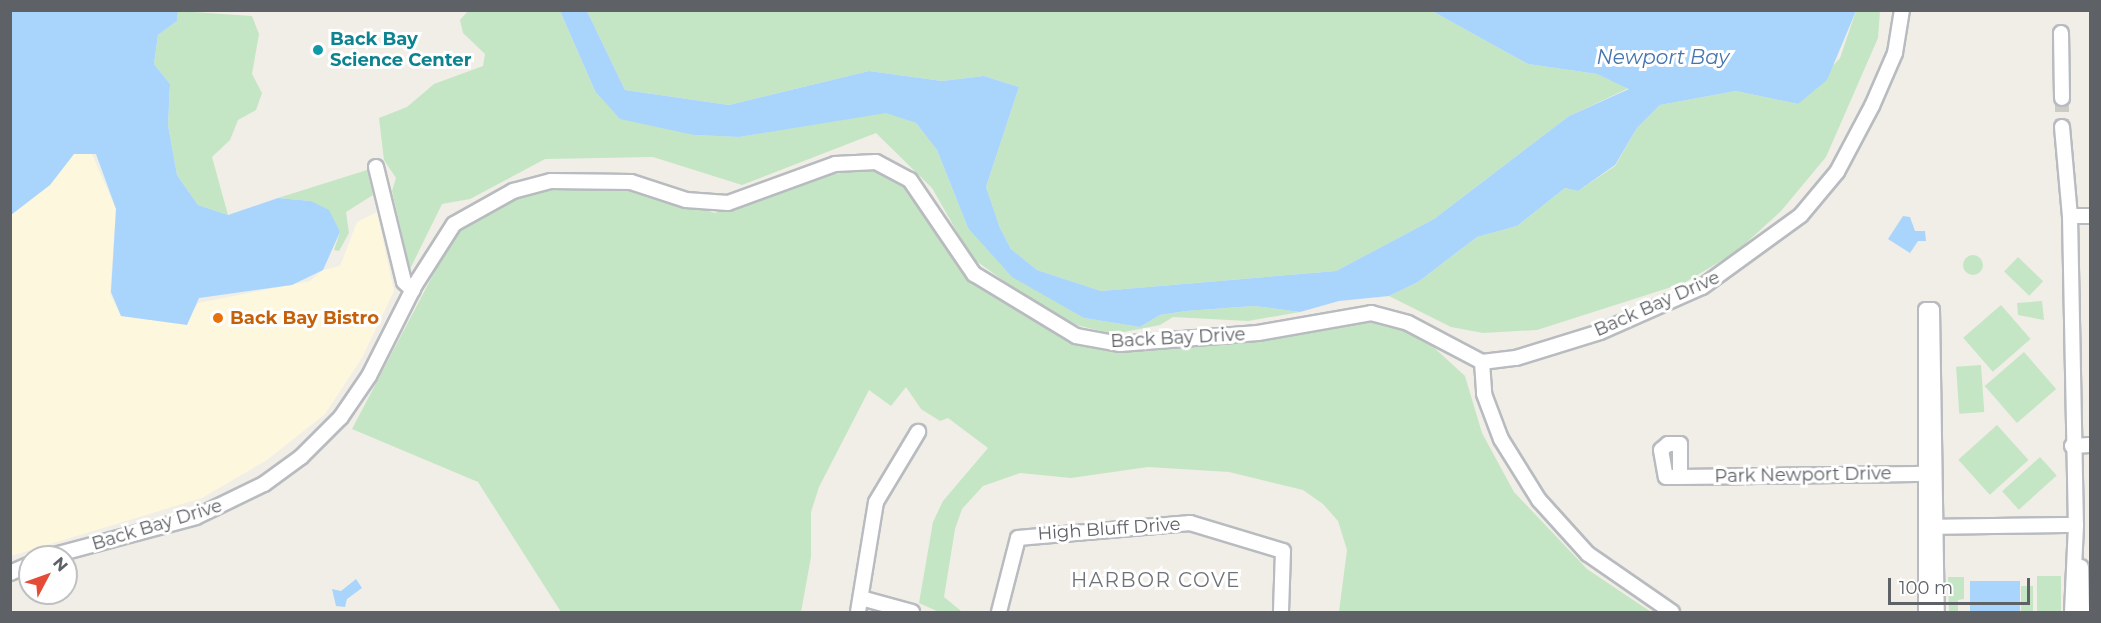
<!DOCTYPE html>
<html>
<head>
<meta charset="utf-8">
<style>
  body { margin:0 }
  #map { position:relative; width:2101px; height:623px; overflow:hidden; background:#f0eee6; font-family:Montserrat,sans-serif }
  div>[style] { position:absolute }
  .commercial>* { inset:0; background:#fdf7de }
  .green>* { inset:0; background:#c4e6c5; transform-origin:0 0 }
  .round { border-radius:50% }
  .water>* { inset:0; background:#a9d5fd; transform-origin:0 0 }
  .minor-tunnel>* { height:14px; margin-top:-7px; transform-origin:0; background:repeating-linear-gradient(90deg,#cccbc6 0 14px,transparent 0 21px) }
  .roads { filter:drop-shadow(2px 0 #b8bbbf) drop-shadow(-2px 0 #b8bbbf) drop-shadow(0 2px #b8bbbf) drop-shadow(0 -2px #b8bbbf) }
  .minor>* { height:14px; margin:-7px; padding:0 7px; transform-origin:7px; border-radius:7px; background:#fff }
  .dots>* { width:16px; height:16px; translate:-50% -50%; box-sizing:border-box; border:3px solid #fff; border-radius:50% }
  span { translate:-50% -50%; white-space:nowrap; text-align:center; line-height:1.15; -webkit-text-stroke:6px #fff; paint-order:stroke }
  .culture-label { font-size:18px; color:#0d838f; font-weight:700 }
  .left { translate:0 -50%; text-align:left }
  .street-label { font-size:18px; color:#5e6166 }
  .food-label { font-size:18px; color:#c56008; font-weight:700 }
  .water-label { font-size:20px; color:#4574af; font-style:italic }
  .neighbourhood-label { font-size:20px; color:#6f7378; letter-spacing:1.5px }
  .frame { position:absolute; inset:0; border:12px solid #5e6166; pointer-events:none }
  .north { position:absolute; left:18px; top:545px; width:60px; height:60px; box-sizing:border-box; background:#fff; border:2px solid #bfc0c2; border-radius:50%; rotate:49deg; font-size:16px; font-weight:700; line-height:24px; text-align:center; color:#5e6166 }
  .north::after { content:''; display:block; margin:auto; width:21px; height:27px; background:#e54c37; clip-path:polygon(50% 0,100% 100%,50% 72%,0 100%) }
  .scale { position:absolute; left:1888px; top:578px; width:142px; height:27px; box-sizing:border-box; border:3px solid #5e6166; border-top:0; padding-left:8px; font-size:18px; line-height:21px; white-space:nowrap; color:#5e6166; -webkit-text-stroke:4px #fff; paint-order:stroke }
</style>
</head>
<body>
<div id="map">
  <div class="commercial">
    <i style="clip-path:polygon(91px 152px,116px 209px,110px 294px,121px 316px,186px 324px,198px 303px,310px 281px,323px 270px,340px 266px,357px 222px,377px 212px,394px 291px,362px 358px,325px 414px,267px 460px,202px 498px,11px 556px,10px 215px,50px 185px,74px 154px)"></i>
  </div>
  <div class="green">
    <i style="clip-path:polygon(178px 11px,252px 16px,259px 34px,252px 74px,262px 93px,256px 110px,238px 120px,230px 140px,212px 157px,228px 215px,198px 205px,177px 175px,168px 125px,170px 84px,154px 64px,158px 35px,177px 21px)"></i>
    <i style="clip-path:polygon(468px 11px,560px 11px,595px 91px,694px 135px,739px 137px,886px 112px,916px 123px,937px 150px,968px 228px,1084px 318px,1140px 327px,1160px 315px,1186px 311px,1254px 306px,1300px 312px,1248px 321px,1173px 317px,1160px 325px,1114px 334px,1080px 326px,1046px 311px,972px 258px,932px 188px,876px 133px,742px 185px,653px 157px,545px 159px,470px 199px,442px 204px,410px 269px,392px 191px,396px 178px,384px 160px,379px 118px,407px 107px,434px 84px,483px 66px,485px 54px,463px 33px,460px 20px)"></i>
    <i style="clip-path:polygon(587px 11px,1432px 11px,1528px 64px,1597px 74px,1629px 88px,1569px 116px,1434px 219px,1336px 271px,1101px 291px,1037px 270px,1011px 249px,1000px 228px,986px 187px,1019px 87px,984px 76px,942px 81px,869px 71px,729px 105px,625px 90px)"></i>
    <i style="clip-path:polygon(1856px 11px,1880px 11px,1878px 38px,1826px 157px,1781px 211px,1736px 252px,1684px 283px,1537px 330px,1483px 333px,1451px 327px,1389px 296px,1418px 282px,1477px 237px,1517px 226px,1565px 188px,1578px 191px,1615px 166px,1637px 128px,1660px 105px,1736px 91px,1798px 104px,1840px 58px)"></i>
    <i style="clip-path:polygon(872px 168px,901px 179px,955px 262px,981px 285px,1048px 328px,1097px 348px,1118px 352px,1362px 319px,1395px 322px,1418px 333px,1465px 376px,1482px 433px,1514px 492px,1587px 569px,1651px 612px,1339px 612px,1347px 550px,1338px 521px,1323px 504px,1303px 490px,1229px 472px,1148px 467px,1071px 478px,1020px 473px,983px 486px,962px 509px,955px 529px,944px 597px,961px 611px,939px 612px,919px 603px,933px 522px,943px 501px,988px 448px,948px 418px,940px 421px,921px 409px,906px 387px,891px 406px,869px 390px,819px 487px,811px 512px,811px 557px,801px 612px,561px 612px,478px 482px,352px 429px,454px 235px,495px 207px,546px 188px,612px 187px,651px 191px,715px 213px,822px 176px)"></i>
    <i style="clip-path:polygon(367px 170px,373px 195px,346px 212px,349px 233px,339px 251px,334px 250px,340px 232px,311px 201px,278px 198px)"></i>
    <i class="round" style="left:1963px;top:255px;width:20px;height:20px"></i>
    <i style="left:2018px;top:257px;width:35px;height:20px;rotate:44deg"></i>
    <i style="clip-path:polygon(2042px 301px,2044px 320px,2018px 315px,2017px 303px)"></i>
    <i style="left:2001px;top:305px;width:45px;height:50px;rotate:49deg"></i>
    <i style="left:2024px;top:352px;width:49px;height:52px;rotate:49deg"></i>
    <i style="left:1981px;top:365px;width:47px;height:25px;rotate:86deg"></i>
    <i style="left:1997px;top:425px;width:47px;height:52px;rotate:48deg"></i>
    <i style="left:2040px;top:457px;width:25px;height:51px;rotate:48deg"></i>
    <i style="left:2037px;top:576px;width:24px;height:36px"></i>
    <i style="clip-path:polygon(1948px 577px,1964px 577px,1964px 599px,1958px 600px,1958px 611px,1964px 612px,1949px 612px)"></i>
    <i style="left:2021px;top:586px;width:12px;height:26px"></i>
  </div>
  <div class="water">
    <i style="clip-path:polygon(11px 10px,178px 11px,177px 21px,158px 35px,154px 64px,170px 84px,168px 125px,177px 175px,198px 205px,228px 215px,278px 198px,311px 201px,329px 210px,340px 232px,323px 270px,292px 285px,199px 298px,187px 325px,121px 316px,111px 292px,116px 209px,96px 154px,74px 154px,50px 185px,11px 215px)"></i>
    <i style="clip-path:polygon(560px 11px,587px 11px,625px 90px,729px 105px,869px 71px,942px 81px,984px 76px,1019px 87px,986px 187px,1000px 228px,1011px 249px,1037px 270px,1101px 291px,1336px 271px,1434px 219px,1569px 116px,1629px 89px,1597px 74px,1528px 64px,1432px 11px,1856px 11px,1827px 80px,1798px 104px,1736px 91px,1660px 105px,1637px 128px,1615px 165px,1578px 191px,1565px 188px,1517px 226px,1477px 237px,1418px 282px,1389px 296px,1339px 301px,1300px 312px,1254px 306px,1186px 311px,1160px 315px,1140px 327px,1084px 318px,1012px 277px,968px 228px,937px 150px,916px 123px,886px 113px,739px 137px,694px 135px,620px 119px,595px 91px)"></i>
    <i style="clip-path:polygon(1903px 216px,1910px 217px,1915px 231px,1925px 231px,1926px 241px,1918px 241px,1910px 253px,1888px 239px)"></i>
    <i style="clip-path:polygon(356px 579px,362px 588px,347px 599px,345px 607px,336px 606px,332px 589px,341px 591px)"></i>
    <i style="left:1970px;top:581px;width:50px;height:30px"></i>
  </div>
  <div class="minor-tunnel">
    <i style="left:2062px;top:98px;width:29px;rotate:90deg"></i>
  </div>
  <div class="roads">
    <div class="minor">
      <i style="left:2061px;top:33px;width:65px;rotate:89.1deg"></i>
      <i style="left:2062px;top:127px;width:89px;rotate:84.9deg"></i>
      <i style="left:2070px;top:216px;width:309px;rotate:88.9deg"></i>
      <i style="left:2076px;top:525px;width:87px;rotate:92.6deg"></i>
      <i style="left:376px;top:167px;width:118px;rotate:76.3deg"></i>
      <i style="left:404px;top:282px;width:12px;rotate:42deg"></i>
      <i style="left:2070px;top:216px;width:20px"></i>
      <i style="left:1482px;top:362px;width:32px;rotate:86deg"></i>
      <i style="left:1484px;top:394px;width:48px;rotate:69.3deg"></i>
      <i style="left:1501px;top:439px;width:72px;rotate:58.1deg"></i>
      <i style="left:1539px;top:500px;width:73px;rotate:47.8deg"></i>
      <i style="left:1588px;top:554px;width:102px;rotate:34.6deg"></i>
      <i style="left:2072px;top:446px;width:18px;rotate:-3deg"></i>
      <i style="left:1680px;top:477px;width:33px;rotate:-90deg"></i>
      <i style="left:1680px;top:444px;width:12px;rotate:180deg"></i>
      <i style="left:1668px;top:444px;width:9px;rotate:139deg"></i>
      <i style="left:1661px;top:450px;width:27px;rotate:80deg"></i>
      <i style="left:1666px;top:477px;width:14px"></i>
      <i style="left:1680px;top:477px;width:236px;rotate:-0.7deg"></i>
      <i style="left:1916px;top:474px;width:17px;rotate:-3deg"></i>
      <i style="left:1928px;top:527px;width:148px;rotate:-0.8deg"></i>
      <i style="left:47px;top:557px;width:154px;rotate:-15deg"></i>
      <i style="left:196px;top:517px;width:76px;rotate:-25.9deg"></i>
      <i style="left:264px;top:484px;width:46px;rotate:-36.1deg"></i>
      <i style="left:301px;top:457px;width:57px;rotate:-45deg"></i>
      <i style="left:341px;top:417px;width:50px;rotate:-55.7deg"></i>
      <i style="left:369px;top:376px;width:102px;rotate:-63.2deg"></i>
      <i style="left:415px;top:285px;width:72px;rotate:-57.4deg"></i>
      <i style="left:454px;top:224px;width:68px;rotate:-29.2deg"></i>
      <i style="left:513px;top:191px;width:39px;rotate:-15deg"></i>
      <i style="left:551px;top:181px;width:80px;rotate:0.7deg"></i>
      <i style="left:631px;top:182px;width:58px;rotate:18.1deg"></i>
      <i style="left:686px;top:200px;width:42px;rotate:4.1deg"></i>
      <i style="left:728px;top:203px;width:114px;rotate:-20deg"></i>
      <i style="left:835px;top:164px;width:41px;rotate:-2.8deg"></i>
      <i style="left:876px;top:162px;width:38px;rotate:28deg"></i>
      <i style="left:910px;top:180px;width:114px;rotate:55.8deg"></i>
      <i style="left:974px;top:274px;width:119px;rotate:31.3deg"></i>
      <i style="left:1076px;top:336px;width:45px;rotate:10.3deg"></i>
      <i style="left:1120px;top:344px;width:138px;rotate:-4.6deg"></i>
      <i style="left:1258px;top:333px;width:115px;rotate:-10deg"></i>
      <i style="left:1371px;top:313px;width:38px;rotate:15deg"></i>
      <i style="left:1408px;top:323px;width:84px;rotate:27.8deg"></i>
      <i style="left:1482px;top:362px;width:34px;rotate:-7deg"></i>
      <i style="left:1516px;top:358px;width:88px;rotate:-17.2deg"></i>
      <i style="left:1600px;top:332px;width:111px;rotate:-23.8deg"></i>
      <i style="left:1702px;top:287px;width:122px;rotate:-36deg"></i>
      <i style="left:1801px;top:215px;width:56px;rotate:-50.1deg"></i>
      <i style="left:1837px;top:172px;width:75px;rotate:-62.1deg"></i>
      <i style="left:1872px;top:106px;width:58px;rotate:-66.5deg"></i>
      <i style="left:1895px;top:53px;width:44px;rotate:-80.8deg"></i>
      <i style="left:2081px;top:567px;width:45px;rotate:88.7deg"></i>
      <i style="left:10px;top:573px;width:22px;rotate:-24deg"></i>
      <i style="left:861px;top:598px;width:53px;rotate:15.4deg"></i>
      <i style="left:858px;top:612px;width:111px;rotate:-80.7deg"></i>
      <i style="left:876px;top:502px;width:82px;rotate:-59deg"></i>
      <i style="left:999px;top:612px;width:76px;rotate:-75.6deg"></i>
      <i style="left:1018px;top:538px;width:173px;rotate:-5deg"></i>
      <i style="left:1190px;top:523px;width:97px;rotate:16.8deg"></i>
      <i style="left:1283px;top:551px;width:61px;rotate:91.9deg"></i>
      <i style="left:1926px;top:612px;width:302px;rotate:-90deg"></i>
      <i style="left:1926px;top:310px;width:6px"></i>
      <i style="left:1932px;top:310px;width:302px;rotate:89.1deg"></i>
    </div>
  </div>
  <div class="dots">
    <i style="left:318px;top:50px;background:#0f9aa8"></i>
    <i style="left:218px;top:318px;background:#e8710a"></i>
  </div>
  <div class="culture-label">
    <span class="left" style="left:330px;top:50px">Back Bay<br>Science Center</span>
  </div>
  <div class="street-label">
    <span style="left:1657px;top:304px;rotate:-24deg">Back Bay Drive</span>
    <span style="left:1178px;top:338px;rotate:-3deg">Back Bay Drive</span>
    <span style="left:1803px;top:475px;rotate:-1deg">Park Newport Drive</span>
    <span style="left:157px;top:525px;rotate:-17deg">Back Bay Drive</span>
    <span style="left:1109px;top:529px;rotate:-4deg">High Bluff Drive</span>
  </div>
  <div class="food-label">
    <span class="left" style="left:230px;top:318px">Back Bay Bistro</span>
  </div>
  <div class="water-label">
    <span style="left:1663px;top:57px">Newport Bay</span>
  </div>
  <div class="neighbourhood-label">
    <span style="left:1156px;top:580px">HARBOR COVE</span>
  </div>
  <div class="frame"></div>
  <div class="north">N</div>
  <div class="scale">100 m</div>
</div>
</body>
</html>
